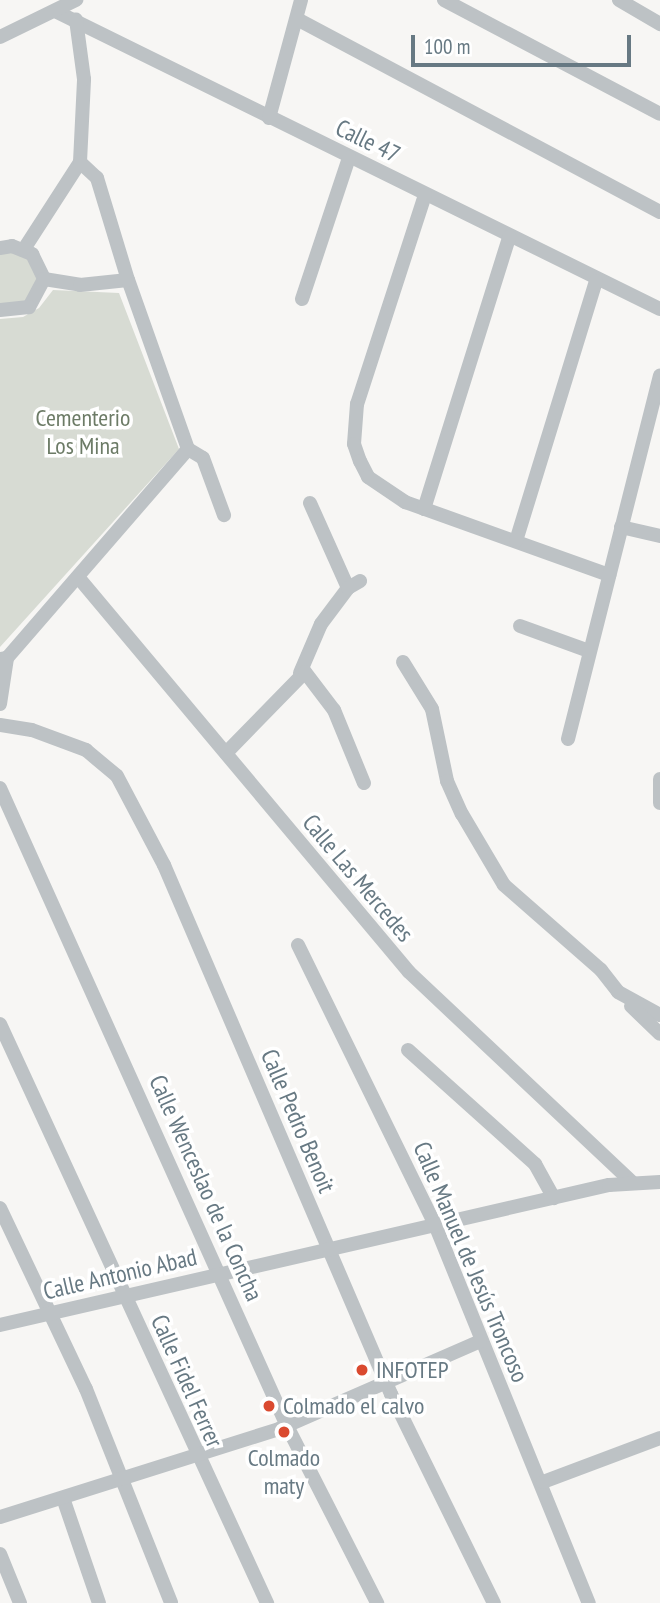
<!DOCTYPE html>
<html>
<head>
<meta charset="utf-8">
<style>
  body { margin:0 }
  #map { position:relative; width:660px; height:1603px; overflow:hidden; background:#f7f6f4; font-family:"PT Sans Narrow",sans-serif }
  div>[style] { position:absolute }
  .green>* { inset:0; background:#d7dbd3 }
  .minor>* { height:14px; margin:-7px; padding:0 7px; transform-origin:7px; border-radius:7px; background:#bdc2c5 }
  .dots>* { width:19px; height:19px; translate:-50% -50%; box-sizing:border-box; border:4px solid #fff; border-radius:50% }
  span { translate:-50% -50%; white-space:nowrap; text-align:center; line-height:1.15; -webkit-text-stroke:7px #fff; paint-order:stroke }
  .street-label { font-size:24px; color:#677983 }
  .park-label { font-size:24px; color:#6c7b66 }
  .poi-label { font-size:24px; color:#677983 }
  .left { translate:0 -50%; text-align:left }
  .scale { position:absolute; left:411px; top:35px; width:220px; height:32px; box-sizing:border-box; border:4px solid #677983; border-top:0; padding-left:9px; font-size:21px; line-height:24px; white-space:nowrap; color:#677983; -webkit-text-stroke:5px #fff; paint-order:stroke }
</style>
</head>
<body>
<div id="map">
  <div class="green">
    <i style="clip-path:polygon(10px 251px,29px 257px,39px 274px,30px 301px,0 305px,0 254px)"></i>
    <i style="clip-path:polygon(53px 290px,119px 293px,179px 449px,0 647px,0 319px,23px 317px,39px 308px)"></i>
  </div>
  <div class="minor">
    <i style="left:444px;top:0;width:244px;rotate:27.8deg"></i>
    <i style="left:619px;top:0;width:48px;rotate:30.3deg"></i>
    <i style="left:57px;top:12px;width:672px;rotate:26.22deg"></i>
    <i style="left:297px;top:19px;width:411px;rotate:28deg"></i>
    <i style="left:0;top:37px;width:85px;rotate:-26deg"></i>
    <i style="left:269px;top:118px;width:122px;rotate:-74.8deg"></i>
    <i style="left:425px;top:195px;width:220px;rotate:108deg"></i>
    <i style="left:357px;top:404px;width:40px;rotate:94.3deg"></i>
    <i style="left:354px;top:444px;width:18px;rotate:71deg"></i>
    <i style="left:360px;top:461px;width:18px;rotate:63deg"></i>
    <i style="left:368px;top:477px;width:45px;rotate:34deg"></i>
    <i style="left:405px;top:502px;width:217px;rotate:19.7deg"></i>
    <i style="left:0;top:248px;width:12px;rotate:-9deg"></i>
    <i style="left:12px;top:246px;width:22px;rotate:22deg"></i>
    <i style="left:32px;top:254px;width:28px;rotate:64deg"></i>
    <i style="left:44px;top:279px;width:32px;rotate:118deg"></i>
    <i style="left:29px;top:307px;width:29px;rotate:174deg"></i>
    <i style="left:24px;top:249px;width:103px;rotate:-57.2deg"></i>
    <i style="left:80px;top:162px;width:83px;rotate:-87.2deg"></i>
    <i style="left:84px;top:79px;width:60px;rotate:-97.7deg"></i>
    <i style="left:44px;top:279px;width:36px;rotate:9deg"></i>
    <i style="left:80px;top:285px;width:48px;rotate:-5.9deg"></i>
    <i style="left:302px;top:299px;width:149px;rotate:-71.6deg"></i>
    <i style="left:188px;top:449px;width:17px;rotate:31deg"></i>
    <i style="left:203px;top:458px;width:61px;rotate:69.8deg"></i>
    <i style="left:310px;top:503px;width:93px;rotate:65.9deg"></i>
    <i style="left:424px;top:509px;width:285px;rotate:-72.6deg"></i>
    <i style="left:621px;top:527px;width:40px;rotate:13deg"></i>
    <i style="left:516px;top:541px;width:272px;rotate:-72.9deg"></i>
    <i style="left:78px;top:577px;width:515px;rotate:50.04deg"></i>
    <i style="left:409px;top:972px;width:306px;rotate:43.3deg"></i>
    <i style="left:520px;top:626px;width:73px;rotate:19.9deg"></i>
    <i style="left:0;top:659px;width:7px;rotate:-8deg"></i>
    <i style="left:7px;top:658px;width:276px;rotate:-49.1deg"></i>
    <i style="left:188px;top:449px;width:179px;rotate:-109.5deg"></i>
    <i style="left:128px;top:280px;width:107px;rotate:-106.9deg"></i>
    <i style="left:97px;top:178px;width:23px;rotate:-137deg"></i>
    <i style="left:403px;top:662px;width:55px;rotate:58.3deg"></i>
    <i style="left:432px;top:709px;width:74px;rotate:78.2deg"></i>
    <i style="left:447px;top:781px;width:36px;rotate:66deg"></i>
    <i style="left:462px;top:814px;width:82px;rotate:59.4deg"></i>
    <i style="left:504px;top:885px;width:129px;rotate:41.2deg"></i>
    <i style="left:601px;top:970px;width:28px;rotate:52deg"></i>
    <i style="left:618px;top:992px;width:48px;rotate:28.7deg"></i>
    <i style="left:300px;top:673px;width:53px;rotate:-66.8deg"></i>
    <i style="left:321px;top:624px;width:45px;rotate:-53.1deg"></i>
    <i style="left:348px;top:588px;width:14px;rotate:-30deg"></i>
    <i style="left:0;top:704px;width:47px;rotate:-81.3deg"></i>
    <i style="left:0;top:725px;width:32px;rotate:9deg"></i>
    <i style="left:32px;top:730px;width:58px;rotate:20.3deg"></i>
    <i style="left:86px;top:750px;width:40px;rotate:40deg"></i>
    <i style="left:117px;top:776px;width:101px;rotate:62.2deg"></i>
    <i style="left:164px;top:865px;width:576px;rotate:66.78deg"></i>
    <i style="left:391px;top:1394px;width:233px;rotate:63.8deg"></i>
    <i style="left:568px;top:739px;width:375px;rotate:-75.8deg"></i>
    <i style="left:226px;top:753px;width:113px;rotate:-45.7deg"></i>
    <i style="left:305px;top:672px;width:48px;rotate:52.7deg"></i>
    <i style="left:334px;top:710px;width:79px;rotate:67.7deg"></i>
    <i style="left:660px;top:779px;width:24px;rotate:90deg"></i>
    <i style="left:0;top:788px;width:700px;rotate:65.78deg"></i>
    <i style="left:287px;top:1426px;width:199px;rotate:63deg"></i>
    <i style="left:298px;top:945px;width:314px;rotate:63.9deg"></i>
    <i style="left:436px;top:1227px;width:406px;rotate:67.9deg"></i>
    <i style="left:631px;top:1006px;width:40px;rotate:44deg"></i>
    <i style="left:0;top:1024px;width:638px;rotate:65.24deg"></i>
    <i style="left:408px;top:1050px;width:171px;rotate:41.9deg"></i>
    <i style="left:535px;top:1164px;width:39px;rotate:61deg"></i>
    <i style="left:0;top:1208px;width:200px;rotate:64.6deg"></i>
    <i style="left:86px;top:1389px;width:230px;rotate:68.3deg"></i>
    <i style="left:0;top:1325px;width:625px;rotate:-12.95deg"></i>
    <i style="left:609px;top:1185px;width:51px;rotate:-3.4deg"></i>
    <i style="left:543px;top:1482px;width:125px;rotate:-20.6deg"></i>
    <i style="left:63px;top:1498px;width:111px;rotate:71.1deg"></i>
    <i style="left:0;top:1517px;width:293px;rotate:-17.5deg"></i>
    <i style="left:279px;top:1429px;width:219px;rotate:-23.6deg"></i>
    <i style="left:0;top:1554px;width:53px;rotate:67.8deg"></i>
  </div>
  <div class="dots">
    <i style="left:362px;top:1370px;background:#da4a30"></i>
    <i style="left:269px;top:1406px;background:#da4a30"></i>
    <i style="left:284px;top:1432px;background:#da4a30"></i>
  </div>
  <div class="street-label">
    <span style="left:368px;top:141px;rotate:26deg">Calle 47</span>
    <span style="left:358px;top:878px;rotate:50deg">Calle Las Mercedes</span>
    <span style="left:298px;top:1121px;rotate:67deg">Calle Pedro Benoit</span>
    <span style="left:206px;top:1188px;rotate:66deg">Calle Wenceslao de la Concha</span>
    <span style="left:471px;top:1262px;rotate:67deg">Calle Manuel de Jesús Troncoso</span>
    <span style="left:120px;top:1274px;rotate:-13deg">Calle Antonio Abad</span>
    <span style="left:187px;top:1381px;rotate:66deg">Calle Fidel Ferrer</span>
  </div>
  <div class="park-label">
    <span style="left:83px;top:432px">Cementerio<br>Los Mina</span>
  </div>
  <div class="poi-label">
    <span class="left" style="left:376px;top:1370px">INFOTEP</span>
    <span class="left" style="left:283px;top:1406px">Colmado el calvo</span>
    <span style="left:284px;top:1472px">Colmado<br>maty</span>
  </div>
  <div class="scale">100 m</div>
</div>
</body>
</html>
